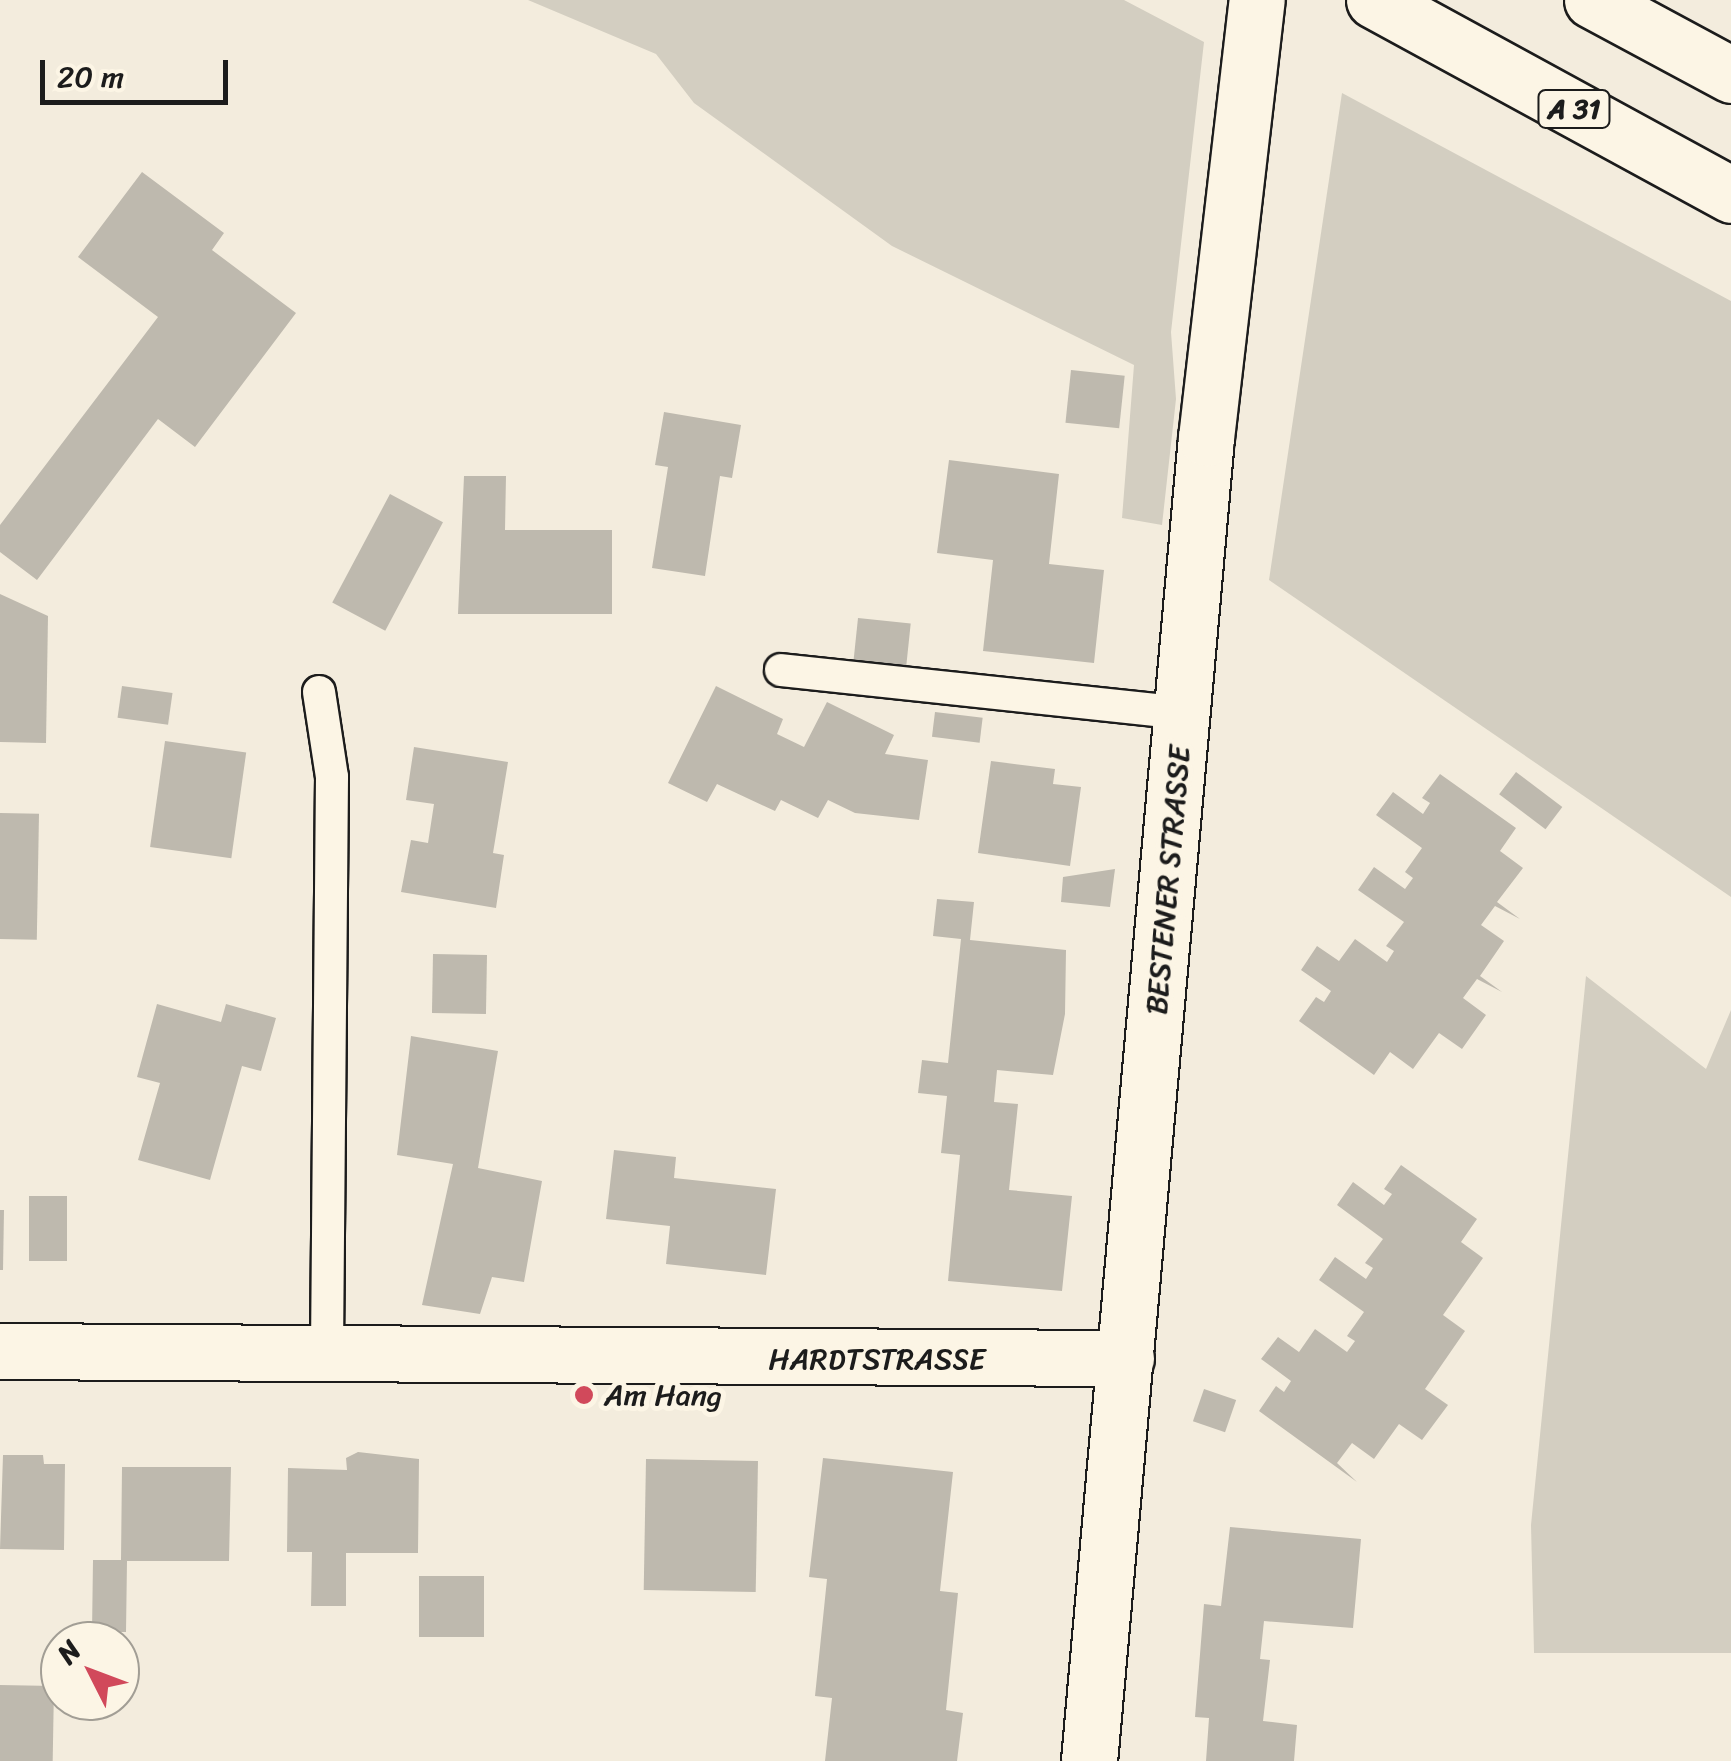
<!DOCTYPE html>
<html>
<head>
<meta charset="utf-8">
<style>
  body { margin:0 }
  #map { position:relative; width:1731px; height:1761px; overflow:hidden; background:#f3ecdd; font-family:Sriracha,sans-serif }
  div>[style] { position:absolute }
  .green>* { inset:0; background:#d3cec1 }
  .building>* { inset:0; background:#beb9ae; transform-origin:0 0 }
  .roads { filter:drop-shadow(2px 0 #1c1c1c) drop-shadow(-2px 0 #1c1c1c) drop-shadow(0 2px #1c1c1c) drop-shadow(0 -2px #1c1c1c) }
  .service>* { height:32px; margin:-16px; padding:0 16px; transform-origin:16px; border-radius:16px; background:#fcf5e5 }
  .minor>* { height:55px; margin:-27.5px; padding:0 27.5px; transform-origin:27.5px; border-radius:27.5px; background:#fcf5e5 }
  .tertiary>* { height:55px; margin:-27.5px; padding:0 27.5px; transform-origin:27.5px; border-radius:27.5px; background:#fcf5e5 }
  .motorway>* { height:55px; margin:-27.5px; padding:0 27.5px; transform-origin:27.5px; border-radius:27.5px; background:#fcf5e5 }
  .dots>* { width:28px; height:28px; translate:-50% -50%; box-sizing:border-box; border:5px solid #fcf5e5; border-radius:50% }
  span { translate:-50% -50%; white-space:nowrap; text-align:center; line-height:1.15; -webkit-text-stroke:10px #fcf5e5; paint-order:stroke }
  .shield-label span { padding:2px 8px; background:#fcf5e5; border:2px solid; border-radius:8px; -webkit-text-stroke-width:0 }
  .shield-label { font-size:28px; color:#1c1c1c; font-weight:700 }
  .street-label { font-size:30px; color:#1c1c1c }
  .poi-label { font-size:30px; color:#1c1c1c }
  .left { translate:0 -50%; text-align:left }
  .north { position:absolute; left:40px; top:1621px; width:100px; height:100px; box-sizing:border-box; background:#fcf5e5; border:2px solid #a29e95; border-radius:50%; rotate:312deg; font-size:28px; font-weight:700; line-height:40px; text-align:center; color:#1c1c1c }
  .north::after { content:''; display:block; margin:auto; width:35px; height:45px; background:#d1495b; clip-path:polygon(50% 0,100% 100%,50% 72%,0 100%) }
  .scale { position:absolute; left:40px; top:60px; width:188px; height:45px; box-sizing:border-box; border:5px solid #1c1c1c; border-top:0; padding-left:12px; font-size:30px; line-height:35px; white-space:nowrap; color:#1c1c1c; -webkit-text-stroke:8px #fcf5e5; paint-order:stroke }
</style>
</head>
<body>
<div id="map">
  <div class="green">
    <i style="clip-path:polygon(528px 0,1124px 0,1204px 42px,1171px 332px,1176px 399px,1162px 525px,1122px 518px,1134px 365px,892px 246px,694px 103px,656px 54px)"></i>
    <i style="clip-path:polygon(1342px 93px,1731px 301px,1731px 897px,1269px 580px)"></i>
    <i style="clip-path:polygon(1586px 976px,1706px 1069px,1731px 1010px,1731px 1653px,1534px 1653px,1531px 1525px)"></i>
  </div>
  <div class="building">
    <i style="clip-path:polygon(142px 172px,224px 233px,212px 250px,296px 313px,195px 447px,158px 419px,37px 580px,0 552px,0 525px,158px 317px,78px 257px)"></i>
    <i style="left:1071px;top:370px;width:54px;height:53px;rotate:6deg"></i>
    <i style="clip-path:polygon(664px 412px,741px 425px,732px 478px,720px 476px,705px 576px,652px 568px,668px 467px,655px 465px)"></i>
    <i style="clip-path:polygon(949px 460px,1059px 474px,1049px 564px,1104px 570px,1094px 663px,983px 651px,993px 560px,937px 553px)"></i>
    <i style="clip-path:polygon(464px 476px,506px 476px,505px 530px,612px 530px,612px 614px,458px 614px)"></i>
    <i style="left:390px;top:494px;width:60px;height:123px;rotate:28deg"></i>
    <i style="clip-path:polygon(0 594px,48px 616px,46px 743px,0 742px)"></i>
    <i style="left:858px;top:618px;width:53px;height:55px;rotate:6deg"></i>
    <i style="left:122px;top:686px;width:51px;height:32px;rotate:8deg"></i>
    <i style="clip-path:polygon(716px 686px,783px 719px,777px 734px,804px 747px,827px 702px,894px 735px,885px 754px,928px 760px,919px 820px,855px 813px,828px 800px,818px 818px,781px 800px,775px 811px,717px 784px,707px 802px,668px 783px)"></i>
    <i style="left:935px;top:712px;width:48px;height:25px;rotate:7deg"></i>
    <i style="left:165px;top:741px;width:82px;height:107px;rotate:8deg"></i>
    <i style="clip-path:polygon(414px 747px,508px 762px,493px 853px,504px 855px,496px 908px,401px 892px,411px 840px,428px 843px,434px 804px,406px 800px)"></i>
    <i style="clip-path:polygon(991px 761px,1055px 769px,1053px 784px,1081px 787px,1070px 866px,978px 853px)"></i>
    <i style="left:1516px;top:772px;width:58px;height:28px;rotate:37deg"></i>
    <i style="clip-path:polygon(1440px 774px,1516px 828px,1500px 851px,1523px 868px,1497px 902px,1520px 919px,1495px 906px,1481px 925px,1504px 941px,1480px 976px,1502px 992px,1477px 979px,1463px 998px,1486px 1015px,1462px 1049px,1439px 1033px,1413px 1069px,1390px 1052px,1374px 1075px,1299px 1021px,1316px 997px,1324px 1002px,1331px 991px,1301px 970px,1317px 946px,1339px 961px,1355px 939px,1387px 962px,1394px 951px,1386px 946px,1404px 922px,1358px 890px,1374px 867px,1405px 889px,1413px 878px,1405px 872px,1422px 848px,1376px 815px,1393px 792px,1423px 814px,1430px 803px,1422px 798px)"></i>
    <i style="left:0;top:813px;width:39px;height:126px;rotate:1deg"></i>
    <i style="clip-path:polygon(1115px 869px,1110px 907px,1061px 902px,1063px 877px)"></i>
    <i style="clip-path:polygon(937px 899px,974px 902px,970px 940px,1066px 950px,1065px 1014px,1053px 1075px,997px 1070px,994px 1102px,1018px 1104px,1009px 1190px,1072px 1196px,1062px 1291px,948px 1281px,960px 1155px,941px 1153px,947px 1096px,918px 1093px,922px 1060px,948px 1063px,961px 939px,933px 936px)"></i>
    <i style="left:433px;top:954px;width:54px;height:59px;rotate:1deg"></i>
    <i style="clip-path:polygon(157px 1004px,221px 1022px,226px 1004px,276px 1018px,261px 1071px,242px 1066px,210px 1180px,138px 1160px,160px 1083px,137px 1077px)"></i>
    <i style="clip-path:polygon(411px 1036px,498px 1051px,478px 1168px,542px 1181px,524px 1282px,492px 1277px,480px 1314px,422px 1305px,453px 1164px,397px 1155px)"></i>
    <i style="clip-path:polygon(614px 1150px,676px 1157px,674px 1178px,776px 1189px,766px 1275px,666px 1264px,670px 1226px,606px 1219px)"></i>
    <i style="clip-path:polygon(1401px 1165px,1477px 1219px,1461px 1242px,1483px 1258px,1443px 1315px,1465px 1331px,1425px 1389px,1448px 1405px,1422px 1440px,1399px 1424px,1374px 1459px,1352px 1443px,1337px 1463px,1357px 1482px,1259px 1411px,1276px 1386px,1284px 1392px,1291px 1381px,1261px 1359px,1278px 1337px,1299px 1352px,1315px 1329px,1347px 1352px,1355px 1341px,1347px 1336px,1364px 1312px,1319px 1280px,1335px 1257px,1366px 1279px,1373px 1268px,1365px 1263px,1383px 1239px,1337px 1205px,1353px 1182px,1384px 1205px,1392px 1194px,1384px 1189px)"></i>
    <i style="left:29px;top:1196px;width:38px;height:65px"></i>
    <i style="clip-path:polygon(0 1210px,4px 1210px,3px 1270px,0 1270px)"></i>
    <i style="left:1204px;top:1389px;width:34px;height:34px;rotate:19deg"></i>
    <i style="clip-path:polygon(358px 1452px,419px 1459px,418px 1553px,346px 1553px,346px 1606px,311px 1606px,312px 1552px,287px 1552px,288px 1468px,347px 1470px,346px 1458px)"></i>
    <i style="clip-path:polygon(3px 1455px,43px 1455px,44px 1464px,65px 1464px,64px 1550px,0 1549px)"></i>
    <i style="clip-path:polygon(823px 1458px,953px 1472px,940px 1591px,958px 1593px,946px 1710px,963px 1713px,957px 1761px,825px 1761px,832px 1698px,815px 1696px,827px 1579px,809px 1577px)"></i>
    <i style="left:646px;top:1459px;width:112px;height:131px;rotate:1deg"></i>
    <i style="clip-path:polygon(122px 1467px,231px 1467px,229px 1561px,127px 1561px,126px 1632px,92px 1632px,93px 1560px,121px 1560px)"></i>
    <i style="clip-path:polygon(1230px 1527px,1361px 1539px,1353px 1628px,1264px 1621px,1260px 1659px,1270px 1660px,1263px 1721px,1297px 1725px,1294px 1761px,1206px 1761px,1209px 1718px,1195px 1717px,1204px 1604px,1221px 1606px)"></i>
    <i style="left:419px;top:1576px;width:65px;height:61px"></i>
    <i style="left:0;top:1685px;width:54px;height:76px;rotate:1deg"></i>
  </div>
  <div class="roads">
    <div class="service">
      <i style="left:781px;top:670px;width:403px;rotate:6.1deg"></i>
      <i style="left:319px;top:692px;width:86px;rotate:81.3deg"></i>
      <i style="left:332px;top:777px;width:578px;rotate:90.5deg"></i>
    </div>
    <div class="minor">
      <i style="left:0;top:1351px;width:1126px;rotate:0.36deg"></i>
    </div>
    <div class="tertiary">
      <i style="left:1089px;top:1761px;width:1328px;rotate:-84.95deg"></i>
      <i style="left:1206px;top:438px;width:441px;rotate:-83.4deg"></i>
    </div>
    <div class="motorway">
      <i style="left:1374px;top:0;width:407px;rotate:28.6deg"></i>
      <i style="left:1592px;top:0;width:158px;rotate:28.3deg"></i>
    </div>
  </div>
  <div class="dots">
    <i style="left:584px;top:1395px;background:#d1495b"></i>
  </div>
  <div class="shield-label">
    <span style="left:1574px;top:109px">A 31</span>
  </div>
  <div class="street-label">
    <span style="left:1168px;top:880px;rotate:-85deg">BESTENER STRASSE</span>
    <span style="left:877px;top:1359px">HARDTSTRASSE</span>
  </div>
  <div class="poi-label">
    <span class="left" style="left:604px;top:1395px">Am Hang</span>
  </div>
  <div class="north">N</div>
  <div class="scale">20 m</div>
</div>
</body>
</html>
